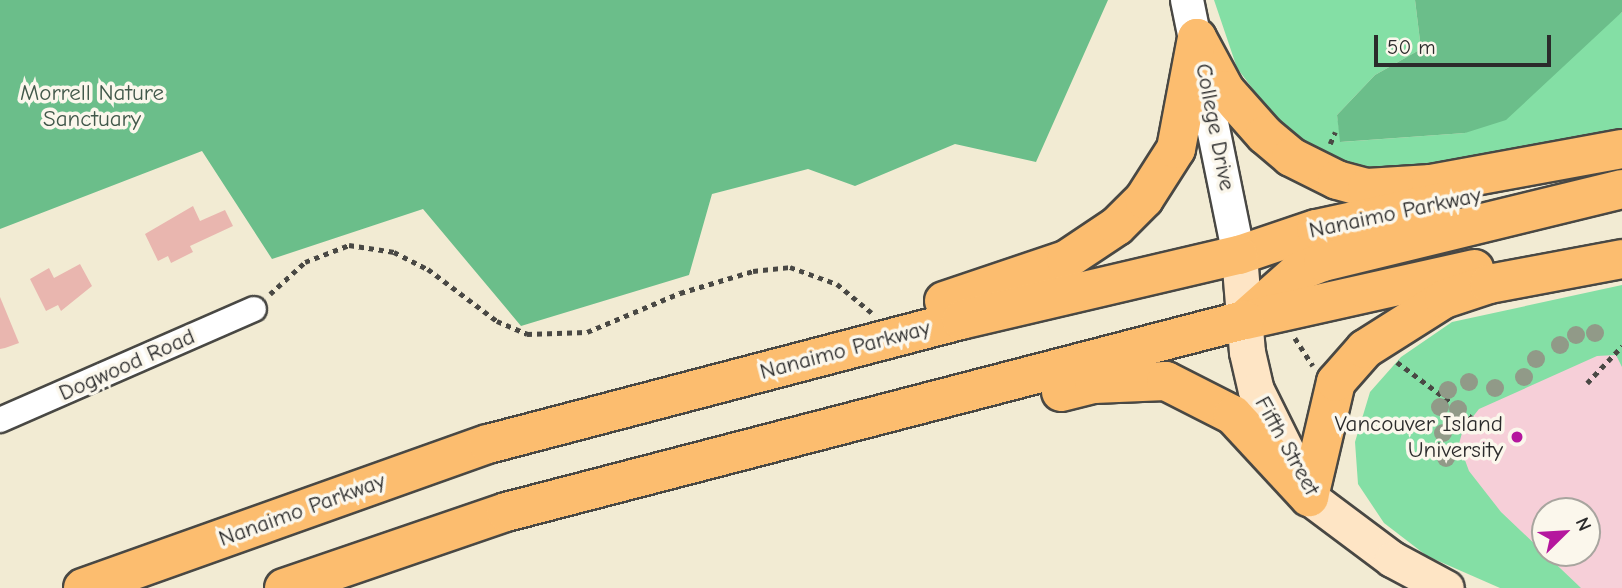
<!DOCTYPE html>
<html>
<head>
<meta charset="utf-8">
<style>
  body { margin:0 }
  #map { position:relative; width:1622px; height:588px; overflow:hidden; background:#f2ebd3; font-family:"Comic Neue",sans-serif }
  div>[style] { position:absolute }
  .built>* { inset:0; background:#f6cfd8 }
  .green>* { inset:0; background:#84dfa5 }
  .forest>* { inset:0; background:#6bbe8a }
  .building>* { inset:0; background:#e9b6af }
  .path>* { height:4.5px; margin-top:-2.25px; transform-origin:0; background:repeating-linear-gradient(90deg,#494844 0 5px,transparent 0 10px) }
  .roads { filter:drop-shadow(2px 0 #494844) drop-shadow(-2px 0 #494844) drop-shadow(0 2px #494844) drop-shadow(0 -2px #494844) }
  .minor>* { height:24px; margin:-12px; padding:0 12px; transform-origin:12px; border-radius:12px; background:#fff }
  .tertiary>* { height:32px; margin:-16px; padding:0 16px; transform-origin:16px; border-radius:16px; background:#fff }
  .secondary>* { height:35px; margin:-17.5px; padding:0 17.5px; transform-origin:17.5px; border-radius:17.5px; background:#fee5c5 }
  .trunk>* { height:38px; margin:-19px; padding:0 19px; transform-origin:19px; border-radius:19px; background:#fcbd6f }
  .motorway>* { height:38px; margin:-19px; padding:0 19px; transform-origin:19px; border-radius:19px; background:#fcbd6f }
  .trees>* { width:18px; height:18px; margin:-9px; border-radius:50%; background:#919a88 }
  .dots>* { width:19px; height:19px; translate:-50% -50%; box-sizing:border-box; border:4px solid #fbf7ec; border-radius:50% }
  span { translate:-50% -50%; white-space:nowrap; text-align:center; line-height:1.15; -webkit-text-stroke:7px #fbf7ec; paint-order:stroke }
  .park-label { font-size:23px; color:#41584a }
  .street-label { font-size:23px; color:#2b2b2b }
  .poi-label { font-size:23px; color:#2b2b2b }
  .right { translate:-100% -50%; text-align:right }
  .north { position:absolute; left:1531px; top:497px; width:70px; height:70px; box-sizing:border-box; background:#fbf7ec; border:2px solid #a8a59f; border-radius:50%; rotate:66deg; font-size:19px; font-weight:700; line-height:28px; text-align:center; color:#2b2b2b }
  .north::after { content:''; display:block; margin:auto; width:24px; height:32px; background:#b5179e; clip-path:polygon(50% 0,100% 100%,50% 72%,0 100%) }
  .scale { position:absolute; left:1374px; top:35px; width:177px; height:32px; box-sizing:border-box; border:4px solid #2b2b2b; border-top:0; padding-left:9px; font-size:21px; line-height:24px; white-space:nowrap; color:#2b2b2b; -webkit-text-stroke:5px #fbf7ec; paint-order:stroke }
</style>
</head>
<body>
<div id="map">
  <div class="built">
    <i style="clip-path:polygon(evenodd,1622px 315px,1622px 588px,1559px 588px,1485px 542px,1440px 375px,1622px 315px,1545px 511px,1587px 511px,1587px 553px,1545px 553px,1545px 511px)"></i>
  </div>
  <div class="green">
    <i style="clip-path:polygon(1214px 0,1415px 0,1421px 49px,1375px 75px,1337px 115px,1341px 142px,1465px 133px,1622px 12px,1622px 130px,1429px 167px,1360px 174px,1285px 128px,1268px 109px,1237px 68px)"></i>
    <i style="clip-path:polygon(1622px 285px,1622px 367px,1616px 355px,1597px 356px,1479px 409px,1463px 429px,1459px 444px,1469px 471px,1501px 512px,1581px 588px,1500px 588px,1427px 556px,1384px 523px,1358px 484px,1355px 442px,1370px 392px,1401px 357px,1452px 322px)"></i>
  </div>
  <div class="forest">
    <i style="clip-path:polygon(0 0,1108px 0,1036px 162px,955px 144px,855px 186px,808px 169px,712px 194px,689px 275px,521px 326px,423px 209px,272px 259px,202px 151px,0 229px)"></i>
    <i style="clip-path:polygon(1415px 0,1622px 0,1622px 12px,1506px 120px,1465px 133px,1340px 142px,1337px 115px,1375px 75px,1421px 49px)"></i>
  </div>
  <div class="building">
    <i style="clip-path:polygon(193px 206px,200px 221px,225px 210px,233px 226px,190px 246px,193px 252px,171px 263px,168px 256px,158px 261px,145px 234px)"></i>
    <i style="clip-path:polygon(80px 264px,92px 286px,61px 311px,58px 305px,46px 311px,30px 279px,49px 268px,54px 278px)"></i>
    <i style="clip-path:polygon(0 297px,19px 343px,5px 348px,0 349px)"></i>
  </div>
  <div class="path">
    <i style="left:1330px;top:144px;width:13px;rotate:-67deg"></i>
    <i style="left:270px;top:294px;width:47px;rotate:-42.4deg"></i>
    <i style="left:305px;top:262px;width:47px;rotate:-21.1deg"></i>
    <i style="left:349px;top:245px;width:46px;rotate:8.8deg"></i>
    <i style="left:394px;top:252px;width:38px;rotate:27deg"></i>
    <i style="left:428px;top:269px;width:86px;rotate:37deg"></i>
    <i style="left:497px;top:321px;width:33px;rotate:23deg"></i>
    <i style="left:527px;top:334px;width:60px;rotate:-1.9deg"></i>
    <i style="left:587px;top:332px;width:101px;rotate:-22.8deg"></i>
    <i style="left:680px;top:293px;width:76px;rotate:-16.8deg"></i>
    <i style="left:753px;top:271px;width:37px;rotate:-6deg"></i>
    <i style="left:790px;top:267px;width:50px;rotate:19.9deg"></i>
    <i style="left:837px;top:284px;width:45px;rotate:39.6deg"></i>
    <i style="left:1295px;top:338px;width:33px;rotate:57deg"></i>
    <i style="left:1397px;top:362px;width:112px;rotate:36.7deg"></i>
    <i style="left:1587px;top:383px;width:51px;rotate:-46.6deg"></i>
  </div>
  <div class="roads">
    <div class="minor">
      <i style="left:0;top:420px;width:277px;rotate:-23.6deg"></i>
    </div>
    <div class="tertiary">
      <i style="left:1187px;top:0;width:260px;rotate:78.5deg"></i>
    </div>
    <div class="secondary">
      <i style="left:1239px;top:255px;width:97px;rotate:85.3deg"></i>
      <i style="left:1247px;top:352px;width:39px;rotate:77deg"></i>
      <i style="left:1256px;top:390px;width:119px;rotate:63.6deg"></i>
      <i style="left:1309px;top:497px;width:104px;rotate:36.8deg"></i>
      <i style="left:1392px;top:559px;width:61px;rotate:28.2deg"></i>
    </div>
    <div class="trunk">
      <i style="left:1197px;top:38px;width:59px;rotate:61.7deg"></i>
      <i style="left:1225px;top:90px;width:60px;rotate:48.4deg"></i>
      <i style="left:1265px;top:135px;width:34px;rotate:40deg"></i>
      <i style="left:1291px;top:157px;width:51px;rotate:26.6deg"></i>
      <i style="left:1337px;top:180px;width:31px;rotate:15deg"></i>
      <i style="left:1367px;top:188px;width:64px;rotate:-3.6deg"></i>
      <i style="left:1431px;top:184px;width:194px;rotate:-10.4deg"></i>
      <i style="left:1239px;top:255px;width:81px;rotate:-18.7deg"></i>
      <i style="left:1316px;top:229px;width:128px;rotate:-12.2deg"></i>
      <i style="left:1244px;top:320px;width:72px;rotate:-41.6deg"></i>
      <i style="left:1298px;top:272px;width:27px;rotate:-22deg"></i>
      <i style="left:1323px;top:262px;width:308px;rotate:-13.7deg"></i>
      <i style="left:1246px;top:320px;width:234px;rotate:-12.6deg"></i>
      <i style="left:1309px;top:497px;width:118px;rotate:-76.8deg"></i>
      <i style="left:1336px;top:382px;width:44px;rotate:-48.7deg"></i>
      <i style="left:1365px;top:349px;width:93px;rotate:-32.3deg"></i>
      <i style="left:1444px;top:299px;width:47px;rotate:-18.4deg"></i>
      <i style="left:1489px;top:284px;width:135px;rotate:-10.6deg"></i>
    </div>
    <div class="motorway">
      <i style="left:944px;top:301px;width:129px;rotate:-18.6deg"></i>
      <i style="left:1066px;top:260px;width:61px;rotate:-33.7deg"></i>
      <i style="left:1117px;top:226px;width:38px;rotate:-45deg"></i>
      <i style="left:1144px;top:199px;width:59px;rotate:-57.4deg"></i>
      <i style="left:1176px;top:149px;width:113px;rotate:-79.3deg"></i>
      <i style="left:1061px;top:392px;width:34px;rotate:-14deg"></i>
      <i style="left:1094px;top:384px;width:72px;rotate:-2.4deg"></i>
      <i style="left:1166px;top:381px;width:75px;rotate:26.9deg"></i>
      <i style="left:1233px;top:415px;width:112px;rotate:47.2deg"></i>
      <i style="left:83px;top:588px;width:430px;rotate:-19.6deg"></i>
      <i style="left:488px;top:444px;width:489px;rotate:-14.7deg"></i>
      <i style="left:961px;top:320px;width:285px;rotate:-13.2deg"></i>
      <i style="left:284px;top:588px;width:235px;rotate:-18.9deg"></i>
      <i style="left:506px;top:512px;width:763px;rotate:-14.58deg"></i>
    </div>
  </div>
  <div class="trees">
    <i style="left:1595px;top:333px"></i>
    <i style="left:1576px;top:335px"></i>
    <i style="left:1560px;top:345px"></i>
    <i style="left:1536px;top:359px"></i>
    <i style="left:1524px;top:377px"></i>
    <i style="left:1469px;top:382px"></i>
    <i style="left:1495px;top:388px"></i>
    <i style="left:1448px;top:390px"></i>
    <i style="left:1440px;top:407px"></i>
    <i style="left:1458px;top:409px"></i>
    <i style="left:1443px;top:433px"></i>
    <i style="left:1446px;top:458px"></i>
  </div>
  <div class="dots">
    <i style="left:1517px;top:437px;background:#b5179e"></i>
  </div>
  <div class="park-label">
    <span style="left:92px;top:106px">Morrell Nature<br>Sanctuary</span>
  </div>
  <div class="street-label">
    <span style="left:1215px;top:127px;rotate:79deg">College Drive</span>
    <span style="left:1395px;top:213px;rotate:-12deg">Nanaimo Parkway</span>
    <span style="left:845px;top:350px;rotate:-15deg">Nanaimo Parkway</span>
    <span style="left:127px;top:365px;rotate:-24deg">Dogwood Road</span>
    <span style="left:1287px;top:446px;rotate:61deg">Fifth Street</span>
    <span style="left:302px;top:510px;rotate:-20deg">Nanaimo Parkway</span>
  </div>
  <div class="poi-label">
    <span class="right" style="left:1503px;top:437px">Vancouver Island<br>University</span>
  </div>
  <div class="north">N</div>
  <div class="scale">50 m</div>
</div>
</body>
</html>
